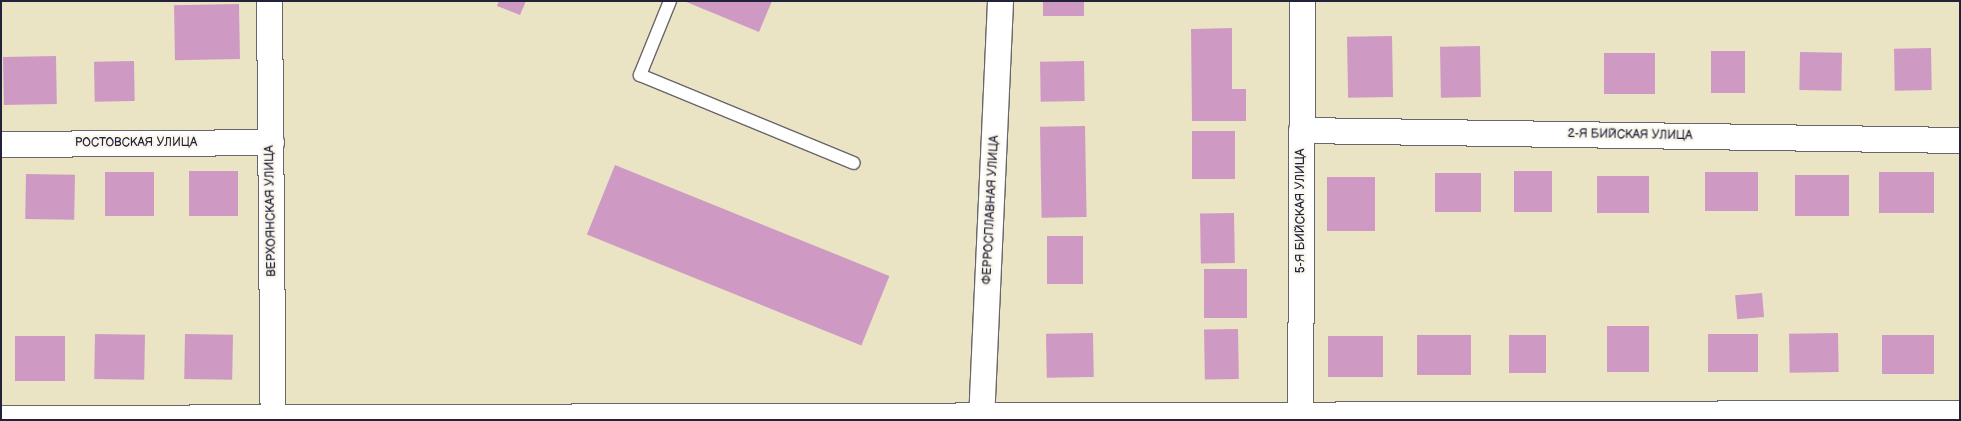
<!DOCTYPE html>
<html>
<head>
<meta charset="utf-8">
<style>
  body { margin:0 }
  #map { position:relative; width:1961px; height:421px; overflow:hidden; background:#ebe4c4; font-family:"Balsamiq Sans",sans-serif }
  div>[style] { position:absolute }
  .building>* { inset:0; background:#ce9ac4; transform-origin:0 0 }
  .roads { filter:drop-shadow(1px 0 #68666b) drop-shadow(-1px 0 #68666b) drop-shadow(0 1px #68666b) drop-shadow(0 -1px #68666b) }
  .service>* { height:12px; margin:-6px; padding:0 6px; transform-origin:6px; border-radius:6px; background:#fff }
  .minor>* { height:25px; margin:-12.5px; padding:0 12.5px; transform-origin:12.5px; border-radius:12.5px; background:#fff }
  span { translate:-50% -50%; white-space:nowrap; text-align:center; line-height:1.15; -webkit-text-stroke:5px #fbf7ec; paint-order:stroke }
  .street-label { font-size:12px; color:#22223b }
  .frame { position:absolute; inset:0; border:2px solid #22223b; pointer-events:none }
</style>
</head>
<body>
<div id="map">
  <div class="building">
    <i style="clip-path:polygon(499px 1px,526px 1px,520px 15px,497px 6px)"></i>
    <i style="clip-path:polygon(684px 1px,772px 1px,759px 32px)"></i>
    <i style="left:1043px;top:1px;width:41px;height:15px"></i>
    <i style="left:239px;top:4px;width:55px;height:65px;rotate:89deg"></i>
    <i style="clip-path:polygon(1232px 28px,1232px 89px,1246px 89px,1246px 121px,1192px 121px,1191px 29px)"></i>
    <i style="left:1392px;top:36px;width:61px;height:45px;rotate:89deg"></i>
    <i style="left:1480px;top:46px;width:51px;height:40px;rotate:89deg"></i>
    <i style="left:1931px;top:48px;width:42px;height:37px;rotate:89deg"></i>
    <i style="left:1711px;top:51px;width:34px;height:42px"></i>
    <i style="left:1800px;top:52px;width:42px;height:38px;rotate:1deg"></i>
    <i style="left:1604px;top:53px;width:51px;height:41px"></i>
    <i style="left:56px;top:56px;width:48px;height:53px;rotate:89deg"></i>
    <i style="left:134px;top:61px;width:40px;height:40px;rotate:89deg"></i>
    <i style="left:1084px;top:61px;width:40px;height:44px;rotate:89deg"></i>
    <i style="left:1085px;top:126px;width:91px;height:45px;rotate:89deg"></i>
    <i style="left:1192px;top:131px;width:43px;height:48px"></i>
    <i style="left:615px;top:165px;width:296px;height:75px;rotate:22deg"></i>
    <i style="left:189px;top:171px;width:49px;height:45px"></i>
    <i style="left:1514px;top:171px;width:38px;height:41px"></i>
    <i style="left:105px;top:172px;width:49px;height:44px"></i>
    <i style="left:1758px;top:172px;width:39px;height:53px;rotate:90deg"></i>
    <i style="left:1934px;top:172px;width:41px;height:55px;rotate:90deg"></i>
    <i style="left:1435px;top:173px;width:46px;height:39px"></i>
    <i style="left:26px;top:174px;width:49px;height:45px;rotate:1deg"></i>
    <i style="left:1849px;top:175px;width:41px;height:54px;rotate:90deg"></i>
    <i style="left:1597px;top:176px;width:52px;height:37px"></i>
    <i style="left:1327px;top:177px;width:48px;height:54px"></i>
    <i style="left:1234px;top:213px;width:50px;height:34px;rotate:89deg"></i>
    <i style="left:1047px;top:236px;width:36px;height:48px"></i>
    <i style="left:1204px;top:269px;width:43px;height:49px"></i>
    <i style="left:1762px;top:293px;width:24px;height:27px;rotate:85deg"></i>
    <i style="left:1607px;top:326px;width:42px;height:46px"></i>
    <i style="left:1238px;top:329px;width:50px;height:34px;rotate:89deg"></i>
    <i style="left:1093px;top:333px;width:44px;height:47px;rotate:89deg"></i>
    <i style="left:1838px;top:333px;width:39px;height:49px;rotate:89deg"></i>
    <i style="left:95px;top:334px;width:50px;height:45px;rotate:1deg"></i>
    <i style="left:185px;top:334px;width:48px;height:45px;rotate:1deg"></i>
    <i style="left:1708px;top:334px;width:50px;height:38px"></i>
    <i style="left:1417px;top:335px;width:54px;height:40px"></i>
    <i style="left:1509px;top:335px;width:37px;height:38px"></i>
    <i style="left:1934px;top:335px;width:39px;height:52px;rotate:90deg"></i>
    <i style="left:15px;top:336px;width:50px;height:45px"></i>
    <i style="left:1383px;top:336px;width:41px;height:55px;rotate:90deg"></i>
  </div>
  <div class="roads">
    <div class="service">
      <i style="left:670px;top:1px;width:80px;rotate:112.1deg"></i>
      <i style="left:640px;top:75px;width:231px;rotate:22.4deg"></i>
    </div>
    <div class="minor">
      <i style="left:269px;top:1px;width:419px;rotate:89.5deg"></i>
      <i style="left:1301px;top:130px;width:659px;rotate:0.87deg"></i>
      <i style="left:1px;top:144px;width:270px;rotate:-0.4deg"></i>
      <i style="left:1px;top:418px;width:1959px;rotate:-0.15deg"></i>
      <i style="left:981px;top:420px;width:419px;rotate:-87.4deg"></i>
      <i style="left:1300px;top:420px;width:419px;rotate:-89.7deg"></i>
    </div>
  </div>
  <div class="street-label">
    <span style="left:1630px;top:135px;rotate:1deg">2-Я БИЙСКАЯ УЛИЦА</span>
    <span style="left:136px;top:143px">РОСТОВСКАЯ УЛИЦА</span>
    <span style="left:991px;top:210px;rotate:-87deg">ФЕРРОСПЛАВНАЯ УЛИЦА</span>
    <span style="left:271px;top:211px;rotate:-91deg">ВЕРХОЯНСКАЯ УЛИЦА</span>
    <span style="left:1301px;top:211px;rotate:-90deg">5-Я БИЙСКАЯ УЛИЦА</span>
  </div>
  <div class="frame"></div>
</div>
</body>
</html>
